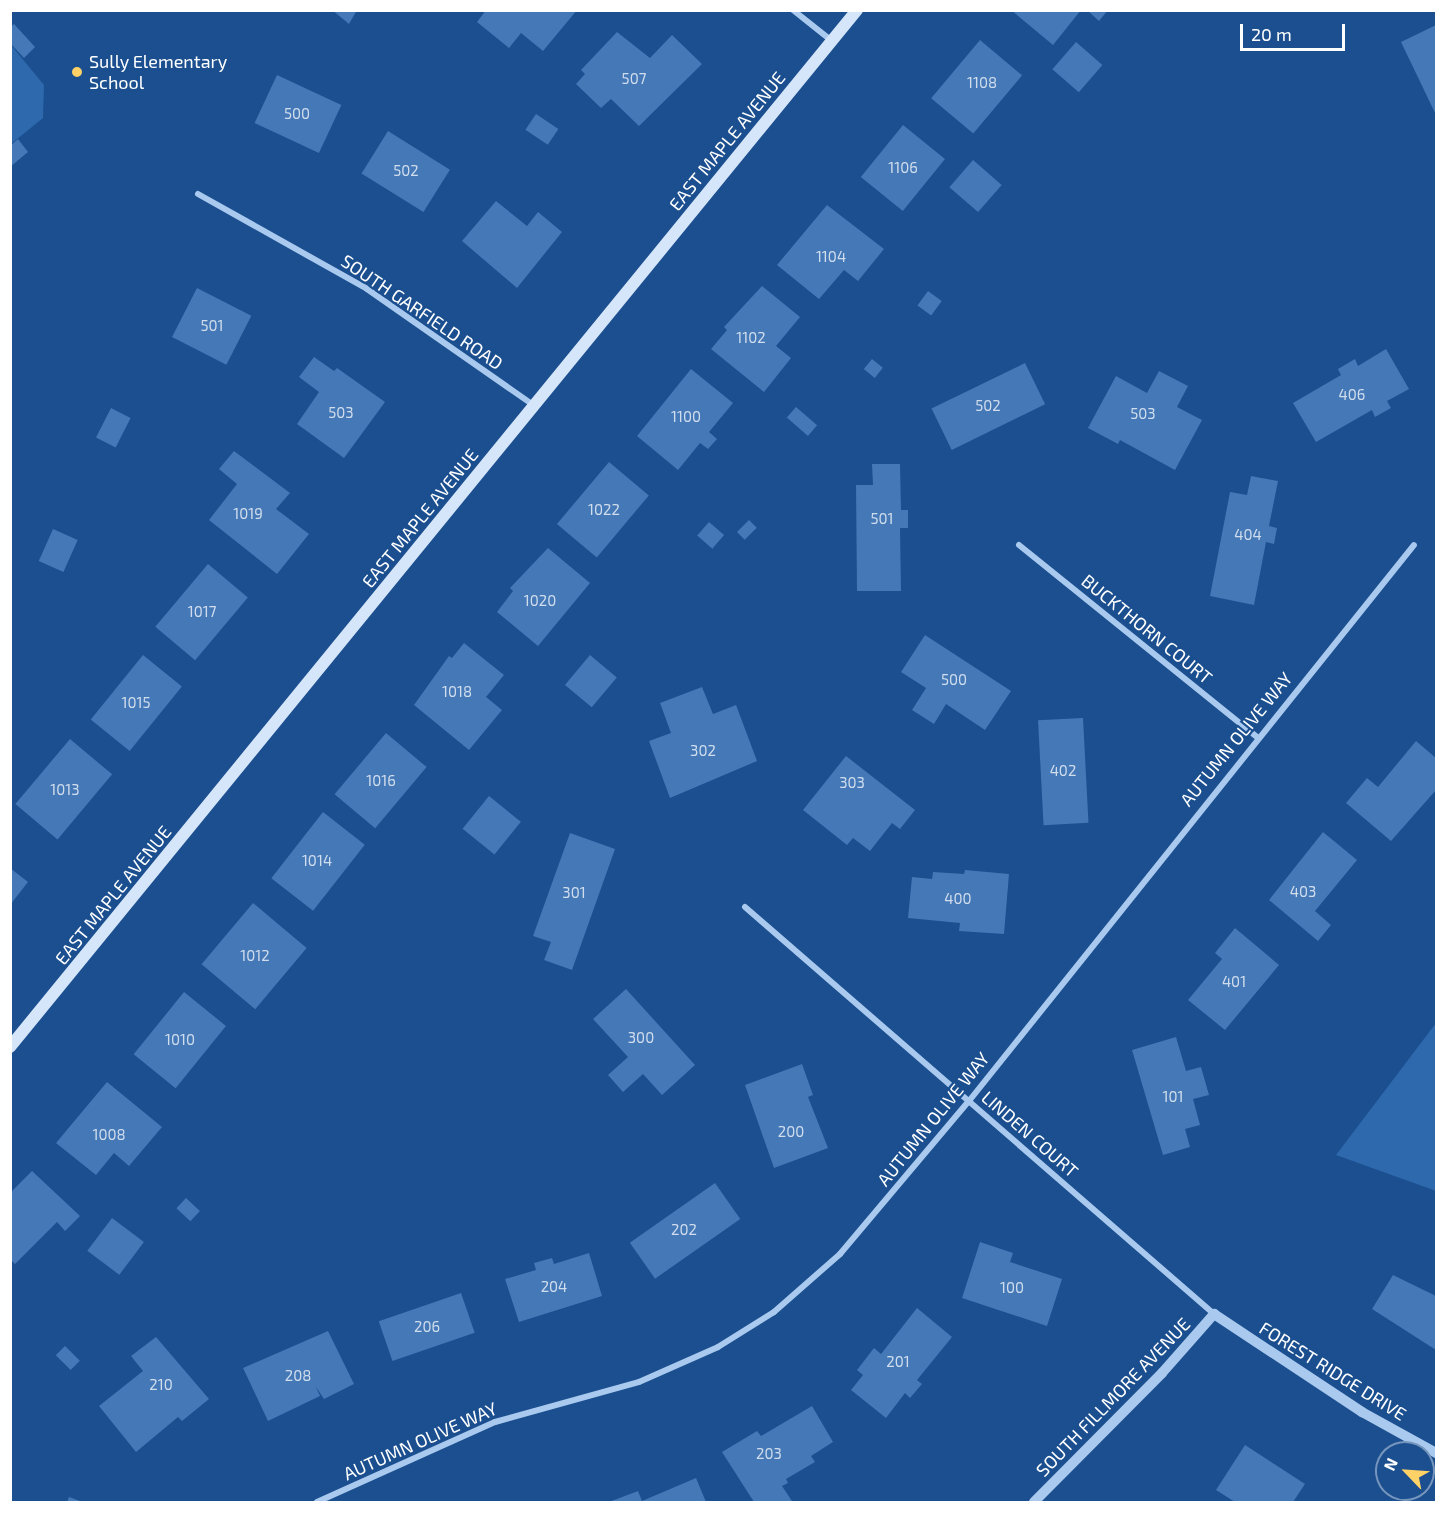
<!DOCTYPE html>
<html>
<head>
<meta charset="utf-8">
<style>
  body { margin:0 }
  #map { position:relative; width:1447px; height:1513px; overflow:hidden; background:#1b4f8f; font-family:"Exo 2",sans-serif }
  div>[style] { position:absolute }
  .green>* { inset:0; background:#2e69ad }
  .building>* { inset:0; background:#4478b7; transform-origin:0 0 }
  .minor>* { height:6px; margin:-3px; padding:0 3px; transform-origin:3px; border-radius:3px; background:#a9c9ee }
  .tertiary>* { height:10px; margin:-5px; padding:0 5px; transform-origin:5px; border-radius:5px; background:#a9c9ee }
  .secondary>* { height:12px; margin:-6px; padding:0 6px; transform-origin:6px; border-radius:6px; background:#d6e6fa }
  .dots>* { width:16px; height:16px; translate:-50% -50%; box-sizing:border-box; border:3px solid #1b4f8f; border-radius:50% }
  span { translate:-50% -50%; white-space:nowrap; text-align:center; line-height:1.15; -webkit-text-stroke:4.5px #1b4f8f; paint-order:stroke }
  .number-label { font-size:15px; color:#d0dded }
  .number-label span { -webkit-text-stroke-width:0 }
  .poi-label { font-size:18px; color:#fff }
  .left { translate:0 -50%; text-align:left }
  .street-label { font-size:18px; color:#fff }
  .frame { position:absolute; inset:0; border:12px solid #fff; pointer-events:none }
  .north { position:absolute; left:1375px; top:1441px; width:60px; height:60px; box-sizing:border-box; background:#1b4f8f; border:2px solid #7695bc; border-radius:50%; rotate:295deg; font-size:16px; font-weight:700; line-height:24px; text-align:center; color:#fff }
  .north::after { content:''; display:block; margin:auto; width:21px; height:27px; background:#ffd166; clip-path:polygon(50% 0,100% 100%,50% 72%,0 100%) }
  .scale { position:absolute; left:1240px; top:24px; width:105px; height:27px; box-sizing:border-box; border:3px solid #fff; border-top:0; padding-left:8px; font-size:18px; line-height:21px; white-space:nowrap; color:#fff; -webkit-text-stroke:4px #1b4f8f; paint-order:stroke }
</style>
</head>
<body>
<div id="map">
  <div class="green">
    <i style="clip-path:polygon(11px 45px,44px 85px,43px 118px,11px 144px)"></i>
    <i style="clip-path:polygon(1436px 1023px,1436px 1191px,1336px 1155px)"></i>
  </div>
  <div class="building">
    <i style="clip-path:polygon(332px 10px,357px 10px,349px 24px)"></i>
    <i style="clip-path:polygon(486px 10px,577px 10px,543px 51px,521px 33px,509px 48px,477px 22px)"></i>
    <i style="clip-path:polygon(1011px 10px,1081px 10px,1053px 45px)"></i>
    <i style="clip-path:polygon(1087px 10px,1108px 10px,1099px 21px)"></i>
    <i style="clip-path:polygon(14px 24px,35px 47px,24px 58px,10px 43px,10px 27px)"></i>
    <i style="clip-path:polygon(1436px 25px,1436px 115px,1401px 42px)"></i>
    <i style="clip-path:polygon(617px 32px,650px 58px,672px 35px,702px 64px,639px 126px,611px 99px,601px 108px,576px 84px,585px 74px,581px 70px)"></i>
    <i style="left:980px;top:40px;width:55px;height:76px;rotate:40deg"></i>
    <i style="left:1076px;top:42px;width:35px;height:36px;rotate:41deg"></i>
    <i style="left:277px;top:75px;width:71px;height:53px;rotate:25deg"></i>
    <i style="left:536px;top:114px;width:27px;height:19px;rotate:34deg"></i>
    <i style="left:903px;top:125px;width:54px;height:67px;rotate:39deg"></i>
    <i style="left:388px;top:131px;width:73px;height:50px;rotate:32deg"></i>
    <i style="clip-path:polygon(18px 139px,28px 152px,10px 167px,10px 146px)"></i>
    <i style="left:973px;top:160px;width:38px;height:36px;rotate:41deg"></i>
    <i style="clip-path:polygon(496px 201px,527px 226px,538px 212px,562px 232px,517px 288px,462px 241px)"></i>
    <i style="clip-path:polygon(827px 205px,884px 249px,858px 281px,844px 270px,819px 299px,777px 265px)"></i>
    <i style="clip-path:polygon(762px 286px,800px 317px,776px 346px,791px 358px,764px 392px,711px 349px,727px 330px,724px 327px)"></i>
    <i style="left:197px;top:288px;width:61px;height:55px;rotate:27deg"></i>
    <i style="left:928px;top:291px;width:17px;height:18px;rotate:36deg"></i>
    <i style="clip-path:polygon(1386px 349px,1409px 389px,1387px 401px,1391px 408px,1375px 417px,1372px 410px,1316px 442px,1293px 403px,1341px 375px,1338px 369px,1355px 359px,1358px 366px)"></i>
    <i style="clip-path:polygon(314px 357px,334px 371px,337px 368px,385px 402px,344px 458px,297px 424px,319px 392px,299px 377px)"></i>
    <i style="left:872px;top:359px;width:14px;height:13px;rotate:39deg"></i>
    <i style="left:1025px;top:363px;width:46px;height:104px;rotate:64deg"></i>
    <i style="clip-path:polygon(691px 369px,733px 403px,709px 432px,717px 439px,708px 449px,700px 443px,678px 470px,637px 436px)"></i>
    <i style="clip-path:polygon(1159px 371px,1188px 386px,1177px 407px,1202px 420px,1175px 470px,1120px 440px,1118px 444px,1088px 428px,1116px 376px,1147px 393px)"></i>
    <i style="left:796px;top:407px;width:28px;height:14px;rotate:41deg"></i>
    <i style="left:111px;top:408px;width:22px;height:33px;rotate:27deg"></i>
    <i style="clip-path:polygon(234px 451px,290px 493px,276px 509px,309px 534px,277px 574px,209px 520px,237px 484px,219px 469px)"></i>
    <i style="left:609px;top:462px;width:52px;height:81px;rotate:40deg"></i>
    <i style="clip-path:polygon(872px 464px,900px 464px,901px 510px,908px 510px,908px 528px,900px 528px,901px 591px,857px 591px,856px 485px,873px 485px)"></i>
    <i style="clip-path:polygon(1251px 476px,1278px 481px,1269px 526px,1277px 528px,1274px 544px,1266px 542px,1254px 605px,1210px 596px,1230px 492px,1247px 495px)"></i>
    <i style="left:749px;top:520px;width:11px;height:17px;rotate:45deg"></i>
    <i style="left:709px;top:522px;width:20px;height:18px;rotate:41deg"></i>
    <i style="left:53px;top:529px;width:27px;height:35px;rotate:24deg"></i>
    <i style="clip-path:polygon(548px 548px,590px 583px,538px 646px,497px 612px,513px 591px,510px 588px)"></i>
    <i style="left:208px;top:564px;width:52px;height:82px;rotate:40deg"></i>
    <i style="clip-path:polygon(925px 635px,1011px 691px,985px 730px,946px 704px,934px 724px,912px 710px,926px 688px,901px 672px)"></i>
    <i style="clip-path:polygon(464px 643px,504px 675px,486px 697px,502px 710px,469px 750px,414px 705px,449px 656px,452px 658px)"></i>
    <i style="left:143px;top:655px;width:50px;height:83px;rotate:39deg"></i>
    <i style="left:590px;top:655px;width:35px;height:39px;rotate:40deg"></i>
    <i style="clip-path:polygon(702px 687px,713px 714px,736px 705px,757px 761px,670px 798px,649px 741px,671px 733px,660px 703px)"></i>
    <i style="left:1083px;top:718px;width:105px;height:45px;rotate:87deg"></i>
    <i style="left:386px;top:733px;width:53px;height:80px;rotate:40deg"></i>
    <i style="left:70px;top:739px;width:55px;height:85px;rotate:40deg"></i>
    <i style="clip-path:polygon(1416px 741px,1436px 758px,1436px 790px,1391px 841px,1346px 803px,1367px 778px,1378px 787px)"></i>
    <i style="clip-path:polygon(846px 756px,915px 810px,900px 829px,892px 823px,870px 851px,853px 838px,847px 845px,803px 810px)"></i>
    <i style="left:489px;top:796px;width:41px;height:42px;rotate:39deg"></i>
    <i style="left:323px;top:812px;width:53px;height:84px;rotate:38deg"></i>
    <i style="clip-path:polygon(1323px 832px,1357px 860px,1315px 911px,1331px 925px,1318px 941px,1269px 900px)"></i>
    <i style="clip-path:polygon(570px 833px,615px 849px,572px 970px,544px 960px,551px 942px,533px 936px)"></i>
    <i style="clip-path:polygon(10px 868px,28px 882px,10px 905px)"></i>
    <i style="clip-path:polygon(965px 870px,1009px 874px,1004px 934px,959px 931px,960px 923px,908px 918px,912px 877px,932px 879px,933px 872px,964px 874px)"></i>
    <i style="left:253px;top:903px;width:70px;height:80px;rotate:40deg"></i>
    <i style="clip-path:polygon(1235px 928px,1279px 965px,1225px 1030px,1188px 1000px,1222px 959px,1215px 953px)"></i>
    <i style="clip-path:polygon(626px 989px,695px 1065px,662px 1095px,643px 1074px,623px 1092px,608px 1075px,628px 1057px,593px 1019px)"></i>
    <i style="left:184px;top:992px;width:54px;height:80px;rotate:39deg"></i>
    <i style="clip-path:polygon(1176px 1037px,1186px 1071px,1201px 1067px,1209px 1095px,1193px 1099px,1200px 1125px,1185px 1129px,1190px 1147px,1163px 1155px,1132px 1050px)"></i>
    <i style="clip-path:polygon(802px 1064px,813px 1095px,808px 1097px,828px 1148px,774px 1168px,745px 1085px)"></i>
    <i style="clip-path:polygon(107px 1082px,162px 1127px,129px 1166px,114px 1153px,96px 1175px,56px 1143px)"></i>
    <i style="clip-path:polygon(32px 1171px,80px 1216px,65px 1231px,57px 1222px,15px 1264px,10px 1259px,10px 1193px)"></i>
    <i style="left:715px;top:1183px;width:44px;height:104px;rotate:55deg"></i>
    <i style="left:186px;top:1198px;width:19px;height:14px;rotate:43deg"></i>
    <i style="left:112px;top:1218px;width:40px;height:41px;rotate:37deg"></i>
    <i style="clip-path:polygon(980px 1242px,1013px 1253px,1010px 1262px,1062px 1279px,1047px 1326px,962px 1298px)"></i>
    <i style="clip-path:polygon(589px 1253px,602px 1296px,519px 1322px,505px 1279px,536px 1270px,534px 1263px,552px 1258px,554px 1264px)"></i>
    <i style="clip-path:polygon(1393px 1275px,1436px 1296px,1436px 1350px,1372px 1309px)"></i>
    <i style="left:461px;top:1293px;width:42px;height:87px;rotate:71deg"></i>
    <i style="clip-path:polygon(917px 1308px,952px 1337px,917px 1380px,922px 1384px,910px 1398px,905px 1393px,886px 1418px,851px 1390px,863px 1375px,857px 1370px,874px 1348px,881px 1354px)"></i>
    <i style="clip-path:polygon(328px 1331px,354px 1384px,324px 1399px,316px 1387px,320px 1396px,268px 1421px,243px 1368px)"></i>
    <i style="clip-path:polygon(156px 1337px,209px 1399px,182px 1421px,178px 1417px,136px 1452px,99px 1406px,143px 1371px,131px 1356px)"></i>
    <i style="left:65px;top:1346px;width:21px;height:13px;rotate:45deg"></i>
    <i style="clip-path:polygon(812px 1406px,833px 1442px,811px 1456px,815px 1462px,786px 1479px,788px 1483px,782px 1486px,792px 1501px,754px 1502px,722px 1452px,757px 1431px,761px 1436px)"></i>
    <i style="clip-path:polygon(1245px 1445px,1305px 1484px,1293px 1502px,1235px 1502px,1216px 1490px)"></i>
    <i style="clip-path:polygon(696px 1478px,706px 1502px,609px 1502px,638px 1491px,642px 1501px)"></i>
    <i style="clip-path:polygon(69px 1497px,83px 1502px,67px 1502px)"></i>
  </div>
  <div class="minor">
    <i style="left:793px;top:10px;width:50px;rotate:38.5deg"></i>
    <i style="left:198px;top:194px;width:194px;rotate:29.3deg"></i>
    <i style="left:367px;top:289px;width:203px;rotate:34.9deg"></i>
    <i style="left:1019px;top:545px;width:306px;rotate:38.9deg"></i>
    <i style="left:745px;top:907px;width:621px;rotate:40.95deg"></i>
    <i style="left:317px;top:1502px;width:195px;rotate:-24.2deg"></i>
    <i style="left:495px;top:1422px;width:149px;rotate:-15.5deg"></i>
    <i style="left:639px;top:1382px;width:86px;rotate:-23.9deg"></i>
    <i style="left:718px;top:1347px;width:66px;rotate:-32deg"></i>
    <i style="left:774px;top:1312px;width:88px;rotate:-41.3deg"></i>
    <i style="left:840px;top:1254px;width:200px;rotate:-49.9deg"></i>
    <i style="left:969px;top:1101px;width:712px;rotate:-51.33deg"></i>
  </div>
  <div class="tertiary">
    <i style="left:1034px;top:1502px;width:182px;rotate:-45.2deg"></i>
    <i style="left:1162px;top:1373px;width:79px;rotate:-48.6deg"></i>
    <i style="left:1214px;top:1314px;width:178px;rotate:33.5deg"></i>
    <i style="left:1362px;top:1412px;width:85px;rotate:29deg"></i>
  </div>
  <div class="secondary">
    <i style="left:10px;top:1047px;width:1339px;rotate:-50.76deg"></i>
  </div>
  <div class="dots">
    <i style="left:77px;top:72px;background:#ffd166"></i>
  </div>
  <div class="number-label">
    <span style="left:634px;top:79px">507</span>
    <span style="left:982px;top:83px">1108</span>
    <span style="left:297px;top:114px">500</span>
    <span style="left:903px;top:168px">1106</span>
    <span style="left:406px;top:171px">502</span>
    <span style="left:831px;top:257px">1104</span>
    <span style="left:212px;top:326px">501</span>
    <span style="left:751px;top:338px">1102</span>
    <span style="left:1352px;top:395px">406</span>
    <span style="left:988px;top:406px">502</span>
    <span style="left:341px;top:413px">503</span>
    <span style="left:1143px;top:414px">503</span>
    <span style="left:686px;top:417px">1100</span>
    <span style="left:604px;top:510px">1022</span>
    <span style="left:248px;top:514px">1019</span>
    <span style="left:882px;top:519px">501</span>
    <span style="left:1248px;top:535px">404</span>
    <span style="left:540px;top:601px">1020</span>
    <span style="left:202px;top:612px">1017</span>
    <span style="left:954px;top:680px">500</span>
    <span style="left:457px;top:692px">1018</span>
    <span style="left:136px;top:703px">1015</span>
    <span style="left:703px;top:751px">302</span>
    <span style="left:1063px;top:771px">402</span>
    <span style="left:381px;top:781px">1016</span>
    <span style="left:852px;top:783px">303</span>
    <span style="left:65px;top:790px">1013</span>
    <span style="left:317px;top:861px">1014</span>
    <span style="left:1303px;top:892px">403</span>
    <span style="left:574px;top:893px">301</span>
    <span style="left:958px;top:899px">400</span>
    <span style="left:255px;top:956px">1012</span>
    <span style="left:1234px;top:982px">401</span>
    <span style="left:641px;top:1038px">300</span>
    <span style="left:180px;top:1040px">1010</span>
    <span style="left:1173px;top:1097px">101</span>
    <span style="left:791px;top:1132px">200</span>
    <span style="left:109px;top:1135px">1008</span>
    <span style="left:684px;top:1230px">202</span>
    <span style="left:554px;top:1287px">204</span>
    <span style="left:1012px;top:1288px">100</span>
    <span style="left:427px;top:1327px">206</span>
    <span style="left:898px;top:1362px">201</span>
    <span style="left:298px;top:1376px">208</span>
    <span style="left:161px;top:1385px">210</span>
    <span style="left:769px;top:1454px">203</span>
  </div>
  <div class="poi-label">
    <span class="left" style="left:89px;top:72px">Sully Elementary<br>School</span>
  </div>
  <div class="street-label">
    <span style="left:727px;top:141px;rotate:-51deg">EAST MAPLE AVENUE</span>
    <span style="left:422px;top:312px;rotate:34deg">SOUTH GARFIELD ROAD</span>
    <span style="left:420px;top:518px;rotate:-51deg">EAST MAPLE AVENUE</span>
    <span style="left:1147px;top:629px;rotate:39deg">BUCKTHORN COURT</span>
    <span style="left:1236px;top:739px;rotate:-51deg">AUTUMN OLIVE WAY</span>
    <span style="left:113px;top:895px;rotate:-51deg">EAST MAPLE AVENUE</span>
    <span style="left:933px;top:1119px;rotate:-51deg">AUTUMN OLIVE WAY</span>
    <span style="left:1030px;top:1134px;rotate:41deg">LINDEN COURT</span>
    <span style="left:1333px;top:1371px;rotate:32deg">FOREST RIDGE DRIVE</span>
    <span style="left:1113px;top:1397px;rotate:-46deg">SOUTH FILLMORE AVENUE</span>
    <span style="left:420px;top:1441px;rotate:-24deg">AUTUMN OLIVE WAY</span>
  </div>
  <div class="frame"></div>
  <div class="north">N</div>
  <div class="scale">20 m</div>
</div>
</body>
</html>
